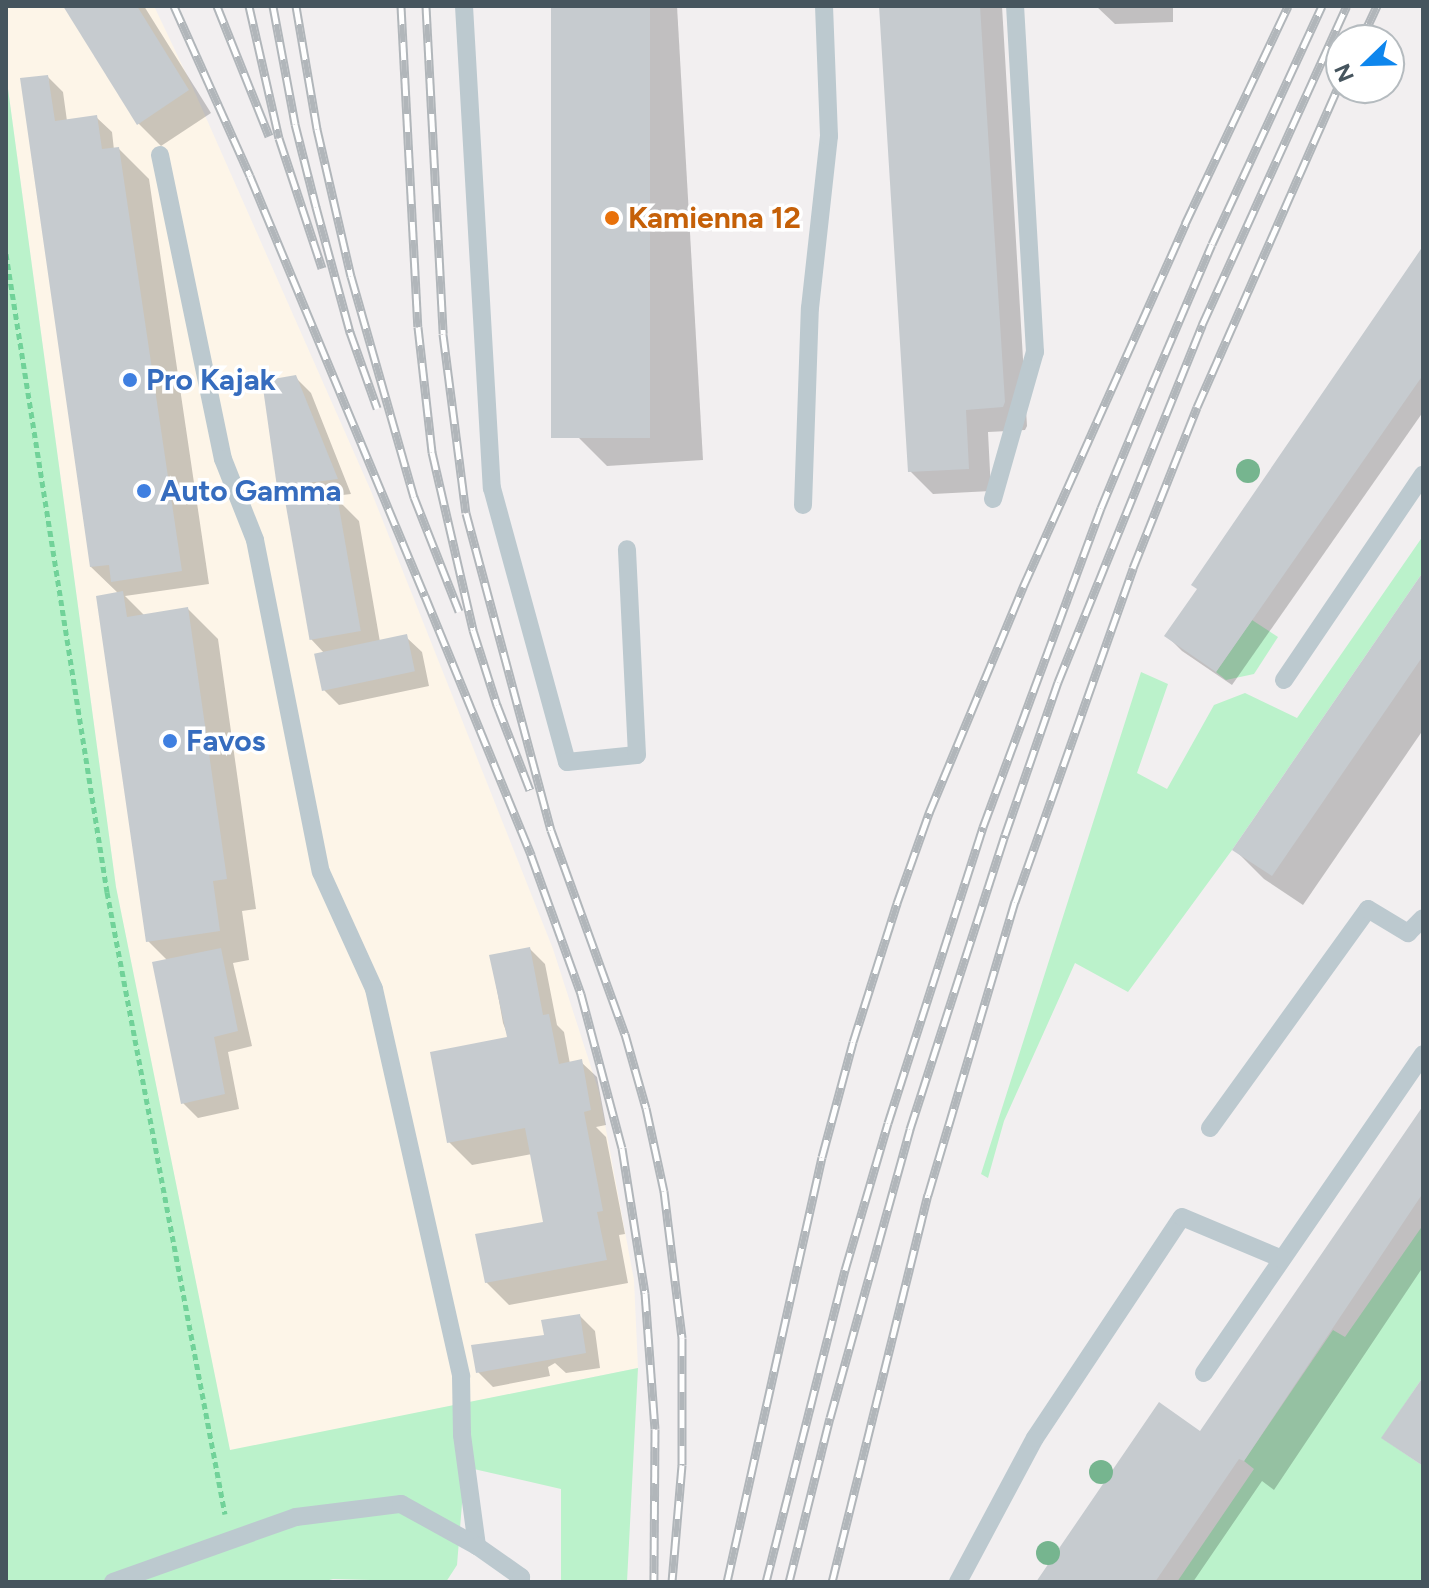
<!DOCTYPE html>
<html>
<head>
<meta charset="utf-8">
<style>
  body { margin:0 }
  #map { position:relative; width:1429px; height:1588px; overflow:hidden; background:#f2eff0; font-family:Figtree,sans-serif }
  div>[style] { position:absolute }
  .commercial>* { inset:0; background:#fdf5e8 }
  .green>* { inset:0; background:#bbf2cb }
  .shadow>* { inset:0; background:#0003 }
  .building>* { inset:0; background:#c6cbcf; transform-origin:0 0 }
  .path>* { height:5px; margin-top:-2.5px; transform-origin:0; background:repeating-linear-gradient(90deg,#71d299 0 6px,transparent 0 10px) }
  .lane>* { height:18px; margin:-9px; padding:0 9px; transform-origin:9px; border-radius:9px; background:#bcc9cf }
  .rail>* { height:9px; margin-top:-4.5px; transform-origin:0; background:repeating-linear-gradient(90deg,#fff 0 18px,#b1b6ba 0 36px); box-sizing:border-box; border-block:2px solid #b1b6ba }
  .trees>* { width:24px; height:24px; margin:-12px; border-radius:50%; background:#76b58f }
  .dots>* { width:22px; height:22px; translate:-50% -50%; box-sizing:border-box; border:4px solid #fff; border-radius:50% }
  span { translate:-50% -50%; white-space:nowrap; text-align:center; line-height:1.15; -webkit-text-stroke:7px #fff; paint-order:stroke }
  .food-label { font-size:30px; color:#c56008; font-weight:700 }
  .left { translate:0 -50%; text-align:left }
  .shop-label { font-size:30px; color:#366cbe; font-weight:700 }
  .frame { position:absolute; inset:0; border:8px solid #46555e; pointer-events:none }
  .north { position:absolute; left:1325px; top:24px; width:80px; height:80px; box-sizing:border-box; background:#fff; border:2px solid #b5bbbf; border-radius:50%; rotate:247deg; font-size:22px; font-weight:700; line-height:32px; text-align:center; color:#46555e }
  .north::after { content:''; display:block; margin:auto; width:28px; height:36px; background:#0e86ed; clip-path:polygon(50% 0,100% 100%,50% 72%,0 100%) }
</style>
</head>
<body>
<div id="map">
  <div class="commercial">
    <i style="clip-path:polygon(6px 6px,154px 6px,192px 86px,371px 491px,553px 949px,599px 1092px,634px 1280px,638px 1368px,230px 1451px,116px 887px,6px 74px)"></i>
  </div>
  <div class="green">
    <i style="clip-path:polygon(6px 74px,116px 887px,230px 1450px,638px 1368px,627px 1582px,561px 1582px,561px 1489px,465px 1467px,457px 1565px,446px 1582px,333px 1579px,322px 1582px,6px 1582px)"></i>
    <i style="clip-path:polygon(1423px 536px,1423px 572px,1232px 850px,1128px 992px,1075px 963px,1004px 1121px,988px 1178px,981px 1174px,1141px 672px,1168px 684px,1137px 773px,1167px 789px,1214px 705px,1245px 693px,1297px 718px)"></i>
    <i style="clip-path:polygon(1252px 620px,1278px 637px,1254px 674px,1226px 680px,1216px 672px)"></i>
    <i style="clip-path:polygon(1423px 1225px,1423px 1377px,1382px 1438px,1423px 1466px,1423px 1582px,1177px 1582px,1254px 1469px,1244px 1461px,1333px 1330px,1345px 1337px)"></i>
  </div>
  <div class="shadow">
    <i style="clip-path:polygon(67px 6px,144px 6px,211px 113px,161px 146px,138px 123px)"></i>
    <i style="clip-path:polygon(553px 6px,677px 6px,703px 460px,607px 466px,577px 436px)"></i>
    <i style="clip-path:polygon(881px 6px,1002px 6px,1027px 426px,1025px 430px,988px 432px,991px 491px,933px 494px,910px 471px)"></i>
    <i style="clip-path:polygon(1096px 6px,1173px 6px,1173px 22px,1115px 24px)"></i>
    <i style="clip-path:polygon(48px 77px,63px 92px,67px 121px,96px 117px,112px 132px,114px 150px,119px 149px,149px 179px,209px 584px,125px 596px,145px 616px,188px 609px,218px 639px,256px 909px,242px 911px,249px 960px,233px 963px,252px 1046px,228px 1052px,239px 1109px,198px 1118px,183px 1103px,168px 961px,148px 941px,119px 594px,91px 567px)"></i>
    <i style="clip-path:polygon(1423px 250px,1423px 412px,1232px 685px,1182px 651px,1167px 636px)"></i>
    <i style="clip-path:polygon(295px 377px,311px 393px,351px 494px,334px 496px,359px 521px,380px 642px,406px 637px,422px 652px,429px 686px,339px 705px,324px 690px,325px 654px,310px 638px,297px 504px,279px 487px)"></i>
    <i style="clip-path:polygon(1423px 576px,1423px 730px,1303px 905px,1264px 879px,1234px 849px)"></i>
    <i style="clip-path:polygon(530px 949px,545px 964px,557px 1025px,564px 1032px,570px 1064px,581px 1062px,597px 1077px,606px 1125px,596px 1127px,606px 1137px,625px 1234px,619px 1235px,628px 1283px,509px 1305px,486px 1282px,546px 1223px,532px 1154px,472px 1165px,449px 1142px,511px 1044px,503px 1023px,491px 956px)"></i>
    <i style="clip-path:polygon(1423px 1110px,1423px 1267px,1274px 1490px,1262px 1481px,1193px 1582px,1038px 1582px,1208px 1439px)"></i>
    <i style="clip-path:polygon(580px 1316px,595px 1331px,600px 1368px,566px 1373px,555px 1363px,548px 1367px,550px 1376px,493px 1387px,478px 1372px)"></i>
  </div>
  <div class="building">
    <i style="clip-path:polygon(63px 6px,137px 6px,189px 90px,137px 125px)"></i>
    <i style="left:551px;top:6px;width:99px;height:432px"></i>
    <i style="clip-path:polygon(879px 6px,980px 6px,1005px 402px,1003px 407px,966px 410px,969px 469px,908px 472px)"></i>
    <i style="clip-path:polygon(48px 75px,55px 121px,97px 115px,102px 149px,119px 147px,182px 571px,111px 582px,109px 565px,90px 567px,20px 78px)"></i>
    <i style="clip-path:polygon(1423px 246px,1423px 375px,1216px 672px,1164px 636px,1197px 589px,1191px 585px)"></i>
    <i style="clip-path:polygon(296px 375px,338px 479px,277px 487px,262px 381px)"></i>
    <i style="left:337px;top:496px;width:137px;height:52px;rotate:80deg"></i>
    <i style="clip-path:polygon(1423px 572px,1423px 656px,1272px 876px,1232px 850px)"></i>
    <i style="clip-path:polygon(123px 591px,127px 617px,188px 607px,227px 879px,213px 881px,220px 931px,146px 942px,96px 596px)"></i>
    <i style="left:407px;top:634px;width:38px;height:95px;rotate:78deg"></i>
    <i style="clip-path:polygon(530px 947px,543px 1015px,549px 1014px,559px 1064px,582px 1059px,591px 1110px,584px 1112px,603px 1211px,597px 1212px,607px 1260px,485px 1283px,475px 1234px,543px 1222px,525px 1128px,447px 1143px,430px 1052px,507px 1037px,489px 955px)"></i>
    <i style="clip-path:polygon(221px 948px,238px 1031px,214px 1037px,225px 1094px,181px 1104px,152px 962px)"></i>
    <i style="clip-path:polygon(1423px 1106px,1423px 1193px,1244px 1461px,1239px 1459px,1155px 1582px,1036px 1582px,1159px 1402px,1200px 1431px)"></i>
    <i style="clip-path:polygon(580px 1314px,586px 1353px,476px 1373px,471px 1345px,544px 1335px,541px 1320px)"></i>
    <i style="clip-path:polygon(1423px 1377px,1423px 1466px,1381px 1438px)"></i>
  </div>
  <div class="path">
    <i style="left:6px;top:254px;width:646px;rotate:81deg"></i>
    <i style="left:107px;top:892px;width:633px;rotate:79.26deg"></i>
  </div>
  <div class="lane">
    <i style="left:464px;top:6px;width:483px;rotate:86.7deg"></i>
    <i style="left:492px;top:488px;width:284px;rotate:74.7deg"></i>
    <i style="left:567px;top:762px;width:70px;rotate:-5.7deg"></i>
    <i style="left:637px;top:755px;width:206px;rotate:-92.8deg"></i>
    <i style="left:160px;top:155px;width:310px;rotate:78.3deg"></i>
    <i style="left:223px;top:459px;width:87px;rotate:68.4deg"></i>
    <i style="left:255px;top:540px;width:338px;rotate:78.8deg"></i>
    <i style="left:321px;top:872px;width:128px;rotate:65.6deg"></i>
    <i style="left:374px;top:989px;width:397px;rotate:77.3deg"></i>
    <i style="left:461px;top:1376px;width:59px;rotate:89deg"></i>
    <i style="left:462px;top:1435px;width:112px;rotate:82.3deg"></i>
    <i style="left:993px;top:499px;width:153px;rotate:-74.1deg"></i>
    <i style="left:1035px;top:352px;width:347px;rotate:-93.3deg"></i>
    <i style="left:803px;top:505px;width:197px;rotate:-88deg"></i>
    <i style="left:810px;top:308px;width:173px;rotate:-83.7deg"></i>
    <i style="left:829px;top:136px;width:130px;rotate:-92.2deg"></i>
    <i style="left:1284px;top:680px;width:248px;rotate:-55.9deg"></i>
    <i style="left:1210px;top:1128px;width:270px;rotate:-54.2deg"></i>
    <i style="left:1368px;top:909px;width:47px;rotate:31deg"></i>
    <i style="left:1408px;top:933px;width:21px;rotate:-45deg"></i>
    <i style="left:1204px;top:1373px;width:387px;rotate:-55.5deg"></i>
    <i style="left:113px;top:1582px;width:194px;rotate:-19.6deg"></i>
    <i style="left:296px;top:1517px;width:106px;rotate:-7.1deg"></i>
    <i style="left:401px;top:1504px;width:87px;rotate:28.9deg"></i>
    <i style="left:477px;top:1546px;width:54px;rotate:35.2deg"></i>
    <i style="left:521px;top:1577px;width:5px;rotate:90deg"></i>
    <i style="left:958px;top:1582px;width:163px;rotate:-61.9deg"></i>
    <i style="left:1035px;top:1438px;width:265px;rotate:-56.4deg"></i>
    <i style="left:1182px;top:1217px;width:108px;rotate:22.8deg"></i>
  </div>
  <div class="rail">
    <i style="left:174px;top:6px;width:186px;rotate:65.9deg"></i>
    <i style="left:250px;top:176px;width:455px;rotate:67.4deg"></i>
    <i style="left:425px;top:596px;width:280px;rotate:67.7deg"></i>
    <i style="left:531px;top:855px;width:148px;rotate:70.2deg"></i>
    <i style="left:581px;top:994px;width:159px;rotate:75.1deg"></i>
    <i style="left:622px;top:1148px;width:147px;rotate:81deg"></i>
    <i style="left:645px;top:1293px;width:136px;rotate:85.8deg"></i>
    <i style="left:655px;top:1429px;width:153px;rotate:90.4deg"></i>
    <i style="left:217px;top:6px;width:140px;rotate:68.2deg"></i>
    <i style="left:249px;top:6px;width:135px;rotate:77.2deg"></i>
    <i style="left:279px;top:138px;width:137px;rotate:71.7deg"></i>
    <i style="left:273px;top:6px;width:120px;rotate:79.4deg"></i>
    <i style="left:295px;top:124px;width:86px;rotate:75.8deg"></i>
    <i style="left:316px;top:207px;width:130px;rotate:74.8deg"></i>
    <i style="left:350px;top:332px;width:81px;rotate:70.4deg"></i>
    <i style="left:296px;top:6px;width:125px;rotate:80.3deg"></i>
    <i style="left:317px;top:129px;width:151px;rotate:77deg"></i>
    <i style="left:351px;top:276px;width:230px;rotate:74.1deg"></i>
    <i style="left:414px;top:497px;width:123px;rotate:68.5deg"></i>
    <i style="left:401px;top:6px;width:321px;rotate:87deg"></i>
    <i style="left:418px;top:327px;width:126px;rotate:83.6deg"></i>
    <i style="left:432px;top:452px;width:183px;rotate:77deg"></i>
    <i style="left:473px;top:630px;width:79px;rotate:72.3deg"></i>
    <i style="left:497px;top:705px;width:91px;rotate:68.8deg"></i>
    <i style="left:426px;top:6px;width:328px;rotate:87deg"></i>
    <i style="left:443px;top:334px;width:180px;rotate:82.7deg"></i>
    <i style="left:466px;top:513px;width:328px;rotate:75deg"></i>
    <i style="left:551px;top:830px;width:217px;rotate:70.1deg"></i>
    <i style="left:625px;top:1034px;width:77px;rotate:74.2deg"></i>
    <i style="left:646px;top:1108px;width:85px;rotate:77.8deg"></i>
    <i style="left:664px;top:1191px;width:148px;rotate:83deg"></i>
    <i style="left:682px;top:1338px;width:127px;rotate:90deg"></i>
    <i style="left:682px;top:1465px;width:117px;rotate:94.9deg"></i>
    <i style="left:1361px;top:40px;width:38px;rotate:-65deg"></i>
    <i style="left:727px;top:1582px;width:435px;rotate:-77.4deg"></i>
    <i style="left:822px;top:1157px;width:119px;rotate:-74.9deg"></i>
    <i style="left:853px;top:1042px;width:146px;rotate:-72.4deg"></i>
    <i style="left:897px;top:903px;width:96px;rotate:-70.4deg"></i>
    <i style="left:929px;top:813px;width:245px;rotate:-67.4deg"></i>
    <i style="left:1023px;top:587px;width:398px;rotate:-65.9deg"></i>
    <i style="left:1185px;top:224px;width:241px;rotate:-64.7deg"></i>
    <i style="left:766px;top:1582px;width:322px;rotate:-75.8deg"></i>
    <i style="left:845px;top:1270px;width:153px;rotate:-73.7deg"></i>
    <i style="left:888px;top:1123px;width:311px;rotate:-72.2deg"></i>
    <i style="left:983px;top:827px;width:340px;rotate:-69.7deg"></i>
    <i style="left:1101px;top:508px;width:131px;rotate:-67.5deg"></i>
    <i style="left:1151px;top:387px;width:155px;rotate:-66.9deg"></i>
    <i style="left:1212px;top:244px;width:262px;rotate:-65.2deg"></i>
    <i style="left:789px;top:1582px;width:169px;rotate:-76deg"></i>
    <i style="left:830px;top:1418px;width:300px;rotate:-74.5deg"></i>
    <i style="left:910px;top:1129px;width:309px;rotate:-72.1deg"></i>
    <i style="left:1005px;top:835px;width:162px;rotate:-70.9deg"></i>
    <i style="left:1058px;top:682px;width:385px;rotate:-68deg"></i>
    <i style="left:1202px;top:325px;width:350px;rotate:-65.6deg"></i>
    <i style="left:832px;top:1582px;width:399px;rotate:-76.1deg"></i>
    <i style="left:928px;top:1195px;width:306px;rotate:-73.5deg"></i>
    <i style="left:1015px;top:902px;width:354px;rotate:-70.5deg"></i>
    <i style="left:1133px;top:568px;width:173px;rotate:-68.3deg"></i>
    <i style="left:1197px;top:407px;width:356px;rotate:-66.2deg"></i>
  </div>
  <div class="trees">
    <i style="left:1248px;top:471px"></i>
    <i style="left:1101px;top:1472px"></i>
    <i style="left:1048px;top:1553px"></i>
  </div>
  <div class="dots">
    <i style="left:612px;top:218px;background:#e8710a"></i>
    <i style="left:130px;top:380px;background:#3f7fe0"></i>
    <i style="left:144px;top:491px;background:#3f7fe0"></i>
    <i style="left:170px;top:741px;background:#3f7fe0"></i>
  </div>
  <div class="food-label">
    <span class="left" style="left:628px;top:218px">Kamienna 12</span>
  </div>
  <div class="shop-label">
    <span class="left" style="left:146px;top:380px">Pro Kajak</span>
    <span class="left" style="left:160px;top:491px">Auto Gamma</span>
    <span class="left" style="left:186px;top:741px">Favos</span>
  </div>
  <div class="frame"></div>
  <div class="north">N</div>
</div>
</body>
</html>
